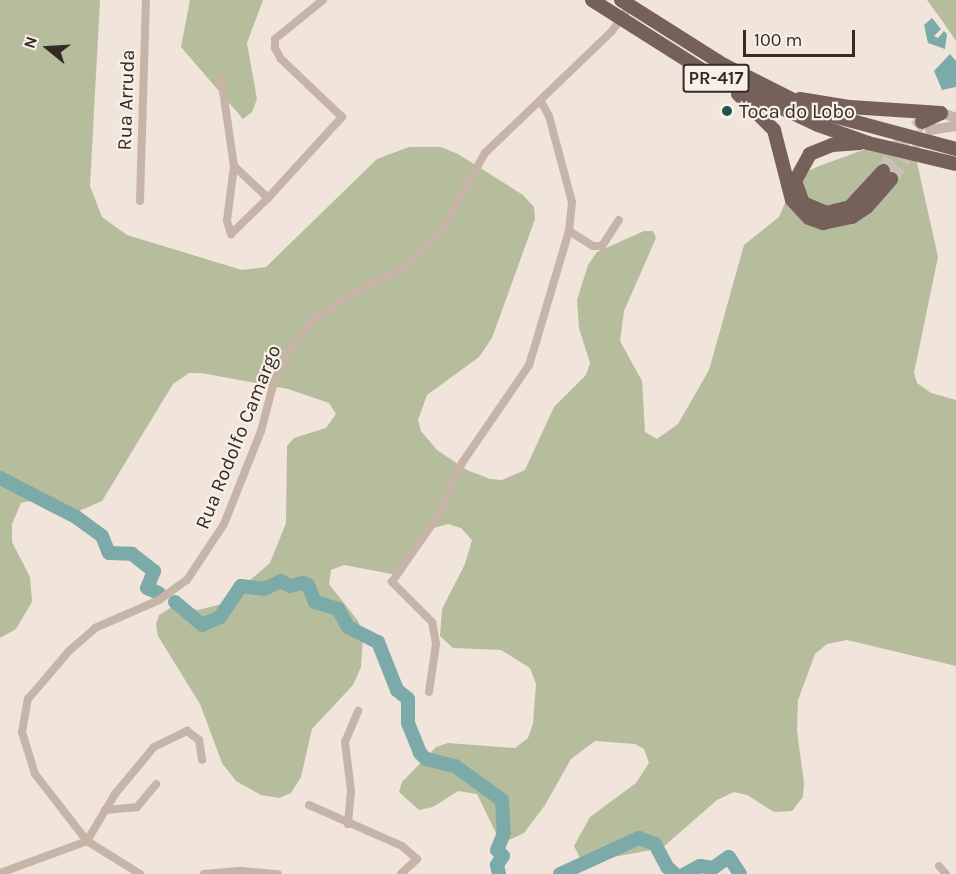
<!DOCTYPE html>
<html>
<head>
<meta charset="utf-8">
<style>
  body { margin:0 }
  #map { position:relative; width:956px; height:874px; overflow:hidden; background:#f0e4db; font-family:Karla,sans-serif }
  div>[style] { position:absolute }
  .green>* { inset:0; background:#b5bd9c }
  .water>* { inset:0; background:#7caaa9 }
  .river>* { height:14px; margin:-7px; padding:0 7px; transform-origin:7px; border-radius:7px; background:#7caaa9 }
  .primary-tunnel>* { height:14px; margin-top:-7px; transform-origin:0; background:repeating-linear-gradient(90deg,#cabfb7 0 14px,transparent 0 21px) }
  .minor>* { height:8px; margin:-4px; padding:0 4px; transform-origin:4px; border-radius:4px; background:#c7b4a8 }
  .tertiary>* { height:10px; margin:-5px; padding:0 5px; transform-origin:5px; border-radius:5px; background:#c7b4a8 }
  .primary>* { height:14px; margin:-7px; padding:0 7px; transform-origin:7px; border-radius:7px; background:#75615a }
  .dots>* { width:16px; height:16px; translate:-50% -50%; box-sizing:border-box; border:3px solid #f8efe7; border-radius:50% }
  span { translate:-50% -50%; white-space:nowrap; text-align:center; line-height:1.15; -webkit-text-stroke:4.5px #f8efe7; paint-order:stroke }
  .shield-label span { padding:2px 4px; background:#f8efe7; border:2px solid; border-radius:4px; -webkit-text-stroke-width:0 }
  .shield-label { font-size:18px; color:#342b28; font-weight:700 }
  .street-label { font-size:20px; color:#342b28 }
  .poi-label { font-size:20px; color:#342b28 }
  .left { translate:0 -50%; text-align:left }
  .north { position:absolute; left:18px; top:18px; width:60px; height:60px; -webkit-text-stroke:4px #f8efe7; paint-order:stroke; rotate:288deg; font-size:16px; font-weight:700; line-height:24px; text-align:center; color:#342b28 }
  .north::after { content:''; display:block; margin:auto; width:21px; height:27px; background:#342b28; clip-path:polygon(50% 0,100% 100%,50% 72%,0 100%) }
  .scale { position:absolute; left:743px; top:30px; width:112px; height:27px; box-sizing:border-box; border:3px solid #342b28; border-top:0; padding-left:8px; font-size:18px; line-height:21px; white-space:nowrap; color:#342b28; -webkit-text-stroke:4px #f8efe7; paint-order:stroke }
</style>
</head>
<body>
<div id="map">
  <div class="green">
    <i style="clip-path:polygon(0 0,100px 0,90px 186px,102px 217px,127px 235px,242px 270px,266px 267px,377px 159px,409px 147px,441px 147px,458px 154px,523px 195px,534px 207px,535px 219px,492px 338px,479px 357px,427px 395px,418px 420px,421px 431px,437px 450px,467px 470px,490px 479px,502px 480px,525px 470px,554px 407px,586px 375px,590px 363px,579px 328px,577px 300px,588px 265px,597px 252px,644px 231px,653px 231px,656px 238px,624px 311px,620px 341px,642px 381px,645px 432px,657px 439px,678px 424px,709px 370px,744px 245px,779px 217px,792px 186px,804px 173px,819px 166px,888px 141px,907px 142px,916px 158px,938px 257px,914px 373px,917px 383px,931px 393px,956px 400px,956px 666px,847px 640px,827px 644px,815px 654px,798px 700px,797px 731px,804px 783px,803px 797px,792px 811px,774px 812px,747px 795px,734px 792px,717px 800px,662px 848px,597px 860px,580px 858px,574px 846px,590px 817px,636px 783px,649px 763px,644px 749px,635px 744px,595px 741px,571px 759px,545px 805px,524px 833px,507px 841px,499px 839px,477px 794px,458px 791px,433px 807px,419px 810px,399px 792px,402px 782px,436px 747px,448px 743px,515px 748px,528px 738px,533px 724px,536px 684px,530px 668px,501px 650px,453px 648px,440px 636px,442px 609px,465px 564px,472px 540px,461px 528px,448px 524px,434px 528px,402px 572px,392px 574px,344px 565px,331px 570px,329px 584px,358px 621px,363px 636px,361px 667px,353px 685px,312px 729px,301px 777px,291px 793px,279px 798px,261px 795px,236px 781px,222px 763px,200px 704px,158px 636px,156px 624px,159px 615px,170px 608px,198px 610px,222px 604px,270px 563px,286px 523px,287px 446px,294px 438px,326px 428px,336px 414px,329px 403px,288px 389px,201px 373px,189px 373px,173px 384px,102px 501px,79px 511px,30px 501px,21px 503px,12px 524px,12px 542px,30px 577px,32px 602px,16px 629px,0 638px)"></i>
    <i style="clip-path:polygon(190px 0,263px 0,247px 43px,257px 99px,252px 112px,243px 119px,181px 47px)"></i>
    <i style="clip-path:polygon(927px 0,956px 0,956px 41px,941px 19px)"></i>
  </div>
  <div class="water">
    <i style="clip-path:polygon(932px 18px,941px 29px,934px 36px,938px 38px,944px 31px,947px 34px,945px 49px,928px 43px,924px 25px)"></i>
    <i style="clip-path:polygon(950px 54px,956px 61px,956px 87px,942px 90px,934px 71px)"></i>
  </div>
  <div class="river">
    <i style="left:0;top:478px;width:85px;rotate:27.2deg"></i>
    <i style="left:76px;top:517px;width:32px;rotate:36deg"></i>
    <i style="left:102px;top:536px;width:18px;rotate:68deg"></i>
    <i style="left:109px;top:553px;width:23px;rotate:2deg"></i>
    <i style="left:132px;top:554px;width:28px;rotate:38deg"></i>
    <i style="left:154px;top:571px;width:18px;rotate:112deg"></i>
    <i style="left:147px;top:588px;width:13px;rotate:23deg"></i>
    <i style="left:175px;top:602px;width:35px;rotate:40deg"></i>
    <i style="left:202px;top:625px;width:20px;rotate:-24deg"></i>
    <i style="left:220px;top:617px;width:37px;rotate:-56deg"></i>
    <i style="left:241px;top:586px;width:23px;rotate:7deg"></i>
    <i style="left:264px;top:589px;width:19px;rotate:-25deg"></i>
    <i style="left:281px;top:581px;width:10px;rotate:29deg"></i>
    <i style="left:290px;top:586px;width:13px;rotate:-13deg"></i>
    <i style="left:303px;top:583px;width:5px;rotate:22deg"></i>
    <i style="left:308px;top:585px;width:18px;rotate:68deg"></i>
    <i style="left:315px;top:602px;width:24px;rotate:17deg"></i>
    <i style="left:338px;top:609px;width:21px;rotate:61deg"></i>
    <i style="left:348px;top:627px;width:34px;rotate:27deg"></i>
    <i style="left:378px;top:642px;width:52px;rotate:68.4deg"></i>
    <i style="left:397px;top:690px;width:14px;rotate:39deg"></i>
    <i style="left:408px;top:699px;width:24px;rotate:90deg"></i>
    <i style="left:408px;top:723px;width:32px;rotate:68deg"></i>
    <i style="left:420px;top:753px;width:8px;rotate:45deg"></i>
    <i style="left:426px;top:759px;width:30px;rotate:14deg"></i>
    <i style="left:455px;top:766px;width:58px;rotate:35.9deg"></i>
    <i style="left:502px;top:800px;width:33px;rotate:87deg"></i>
    <i style="left:504px;top:833px;width:18px;rotate:112deg"></i>
    <i style="left:497px;top:850px;width:8px;rotate:45deg"></i>
    <i style="left:503px;top:856px;width:11px;rotate:124deg"></i>
    <i style="left:497px;top:865px;width:9px;rotate:77deg"></i>
    <i style="left:560px;top:874px;width:87px;rotate:-24.5deg"></i>
    <i style="left:639px;top:838px;width:17px;rotate:21deg"></i>
    <i style="left:655px;top:844px;width:26px;rotate:62deg"></i>
    <i style="left:667px;top:867px;width:11px;rotate:41deg"></i>
    <i style="left:685px;top:874px;width:17px;rotate:-28deg"></i>
    <i style="left:700px;top:866px;width:13px;rotate:9deg"></i>
    <i style="left:713px;top:868px;width:19px;rotate:-35deg"></i>
    <i style="left:729px;top:857px;width:20px;rotate:57deg"></i>
  </div>
  <div class="primary-tunnel">
    <i style="left:883px;top:171px;width:34px;rotate:-58deg"></i>
    <i style="left:901px;top:142px;width:29px;rotate:-44deg"></i>
    <i style="left:891px;top:179px;width:40px;rotate:-58deg"></i>
    <i style="left:912px;top:145px;width:18px;rotate:-43deg"></i>
  </div>
  <div class="minor">
    <i style="left:221px;top:77px;width:90px;rotate:81.7deg"></i>
    <i style="left:234px;top:166px;width:47px;rotate:43.3deg"></i>
    <i style="left:268px;top:198px;width:110px;rotate:-47.6deg"></i>
    <i style="left:342px;top:117px;width:84px;rotate:-136.4deg"></i>
    <i style="left:281px;top:59px;width:13px;rotate:-119deg"></i>
    <i style="left:275px;top:48px;width:9px;rotate:-90deg"></i>
    <i style="left:275px;top:39px;width:62px;rotate:-39.1deg"></i>
    <i style="left:234px;top:166px;width:55px;rotate:97.3deg"></i>
    <i style="left:227px;top:221px;width:14px;rotate:73deg"></i>
    <i style="left:231px;top:234px;width:52px;rotate:-44.2deg"></i>
    <i style="left:140px;top:201px;width:201px;rotate:-88.3deg"></i>
    <i style="left:569px;top:231px;width:28px;rotate:32deg"></i>
    <i style="left:593px;top:246px;width:9px"></i>
    <i style="left:602px;top:246px;width:31px;rotate:-57deg"></i>
    <i style="left:429px;top:692px;width:49px;rotate:-81.7deg"></i>
    <i style="left:436px;top:644px;width:22px;rotate:-100deg"></i>
    <i style="left:432px;top:622px;width:57px;rotate:-135deg"></i>
    <i style="left:392px;top:582px;width:83px;rotate:-55.3deg"></i>
    <i style="left:439px;top:514px;width:56px;rotate:-65.7deg"></i>
    <i style="left:462px;top:463px;width:119px;rotate:-55.6deg"></i>
    <i style="left:529px;top:365px;width:34px;rotate:-73deg"></i>
    <i style="left:539px;top:332px;width:105px;rotate:-73.5deg"></i>
    <i style="left:569px;top:231px;width:29px;rotate:-84deg"></i>
    <i style="left:572px;top:202px;width:89px;rotate:-105deg"></i>
    <i style="left:549px;top:116px;width:18px;rotate:-119deg"></i>
    <i style="left:309px;top:805px;width:102px;rotate:23.8deg"></i>
    <i style="left:402px;top:846px;width:20px;rotate:41deg"></i>
    <i style="left:417px;top:859px;width:22px;rotate:137deg"></i>
    <i style="left:105px;top:810px;width:32px;rotate:-5deg"></i>
    <i style="left:137px;top:807px;width:30px;rotate:-50deg"></i>
    <i style="left:348px;top:824px;width:33px;rotate:-85deg"></i>
    <i style="left:351px;top:791px;width:49px;rotate:-97deg"></i>
    <i style="left:345px;top:742px;width:34px;rotate:-67deg"></i>
    <i style="left:87px;top:841px;width:55px;rotate:-59.2deg"></i>
    <i style="left:115px;top:794px;width:61px;rotate:-50.3deg"></i>
    <i style="left:154px;top:747px;width:37px;rotate:-26deg"></i>
    <i style="left:187px;top:731px;width:15px;rotate:37deg"></i>
    <i style="left:199px;top:740px;width:20px;rotate:81deg"></i>
    <i style="left:939px;top:866px;width:11px;rotate:49deg"></i>
    <i style="left:0;top:873px;width:93px;rotate:-20.2deg"></i>
    <i style="left:140px;top:874px;width:62px;rotate:-148.1deg"></i>
    <i style="left:87px;top:841px;width:85px;rotate:-127.8deg"></i>
    <i style="left:35px;top:774px;width:44px;rotate:-107.2deg"></i>
    <i style="left:22px;top:732px;width:34px;rotate:-80deg"></i>
    <i style="left:28px;top:699px;width:63px;rotate:-49.5deg"></i>
    <i style="left:69px;top:651px;width:35px;rotate:-41deg"></i>
    <i style="left:95px;top:628px;width:70px;rotate:-23.6deg"></i>
    <i style="left:159px;top:600px;width:34px;rotate:-36deg"></i>
    <i style="left:187px;top:580px;width:67px;rotate:-56.5deg"></i>
    <i style="left:224px;top:524px;width:100px;rotate:-68.3deg"></i>
    <i style="left:261px;top:431px;width:55px;rotate:-75.2deg"></i>
    <i style="left:275px;top:378px;width:41px;rotate:-62.2deg"></i>
    <i style="left:294px;top:342px;width:33px;rotate:-47deg"></i>
    <i style="left:316px;top:318px;width:41px;rotate:-34.1deg"></i>
    <i style="left:350px;top:295px;width:57px;rotate:-27deg"></i>
    <i style="left:401px;top:269px;width:32px;rotate:-41deg"></i>
    <i style="left:425px;top:248px;width:33px;rotate:-50deg"></i>
    <i style="left:446px;top:223px;width:80px;rotate:-60.9deg"></i>
    <i style="left:485px;top:153px;width:176px;rotate:-43.8deg"></i>
    <i style="left:612px;top:31px;width:31px;rotate:-54deg"></i>
    <i style="left:204px;top:874px;width:37px;rotate:-5deg"></i>
    <i style="left:241px;top:871px;width:37px;rotate:5deg"></i>
  </div>
  <div class="tertiary">
    <i style="left:941px;top:113px;width:16px;rotate:18deg"></i>
    <i style="left:930px;top:130px;width:26px;rotate:-9deg"></i>
  </div>
  <div class="primary">
    <i style="left:592px;top:0;width:136px;rotate:32.4deg"></i>
    <i style="left:707px;top:73px;width:123px;rotate:25.1deg"></i>
    <i style="left:818px;top:125px;width:53px;rotate:19.8deg"></i>
    <i style="left:868px;top:143px;width:90px;rotate:13.4deg"></i>
    <i style="left:621px;top:0;width:122px;rotate:32.3deg"></i>
    <i style="left:724px;top:65px;width:102px;rotate:26.8deg"></i>
    <i style="left:815px;top:111px;width:146px;rotate:15.1deg"></i>
    <i style="left:738px;top:94px;width:51px;rotate:45deg"></i>
    <i style="left:774px;top:130px;width:72px;rotate:75.6deg"></i>
    <i style="left:792px;top:200px;width:25px;rotate:47deg"></i>
    <i style="left:809px;top:218px;width:15px;rotate:20deg"></i>
    <i style="left:823px;top:223px;width:30px;rotate:-12deg"></i>
    <i style="left:852px;top:217px;width:18px;rotate:-34deg"></i>
    <i style="left:867px;top:207px;width:37px;rotate:-49deg"></i>
    <i style="left:800px;top:99px;width:51px;rotate:9.1deg"></i>
    <i style="left:850px;top:107px;width:91px;rotate:3.8deg"></i>
    <i style="left:922px;top:122px;width:21px;rotate:-25deg"></i>
    <i style="left:860px;top:143px;width:28px;rotate:176deg"></i>
    <i style="left:832px;top:145px;width:24px;rotate:158deg"></i>
    <i style="left:810px;top:154px;width:31px;rotate:119deg"></i>
    <i style="left:795px;top:181px;width:23px;rotate:70deg"></i>
    <i style="left:803px;top:203px;width:25px;rotate:23deg"></i>
    <i style="left:826px;top:213px;width:25px;rotate:-14deg"></i>
    <i style="left:850px;top:207px;width:49px;rotate:-47.5deg"></i>
  </div>
  <div class="dots">
    <i style="left:727px;top:111px;background:#215251"></i>
  </div>
  <div class="shield-label">
    <span style="left:716px;top:78px">PR-417</span>
  </div>
  <div class="street-label">
    <span style="left:126px;top:100px;rotate:-88deg">Rua Arruda</span>
    <span style="left:238px;top:437px;rotate:-68deg">Rua Rodolfo Camargo</span>
  </div>
  <div class="poi-label">
    <span class="left" style="left:739px;top:111px">Toca do Lobo</span>
  </div>
  <div class="north">N</div>
  <div class="scale">100 m</div>
</div>
</body>
</html>
